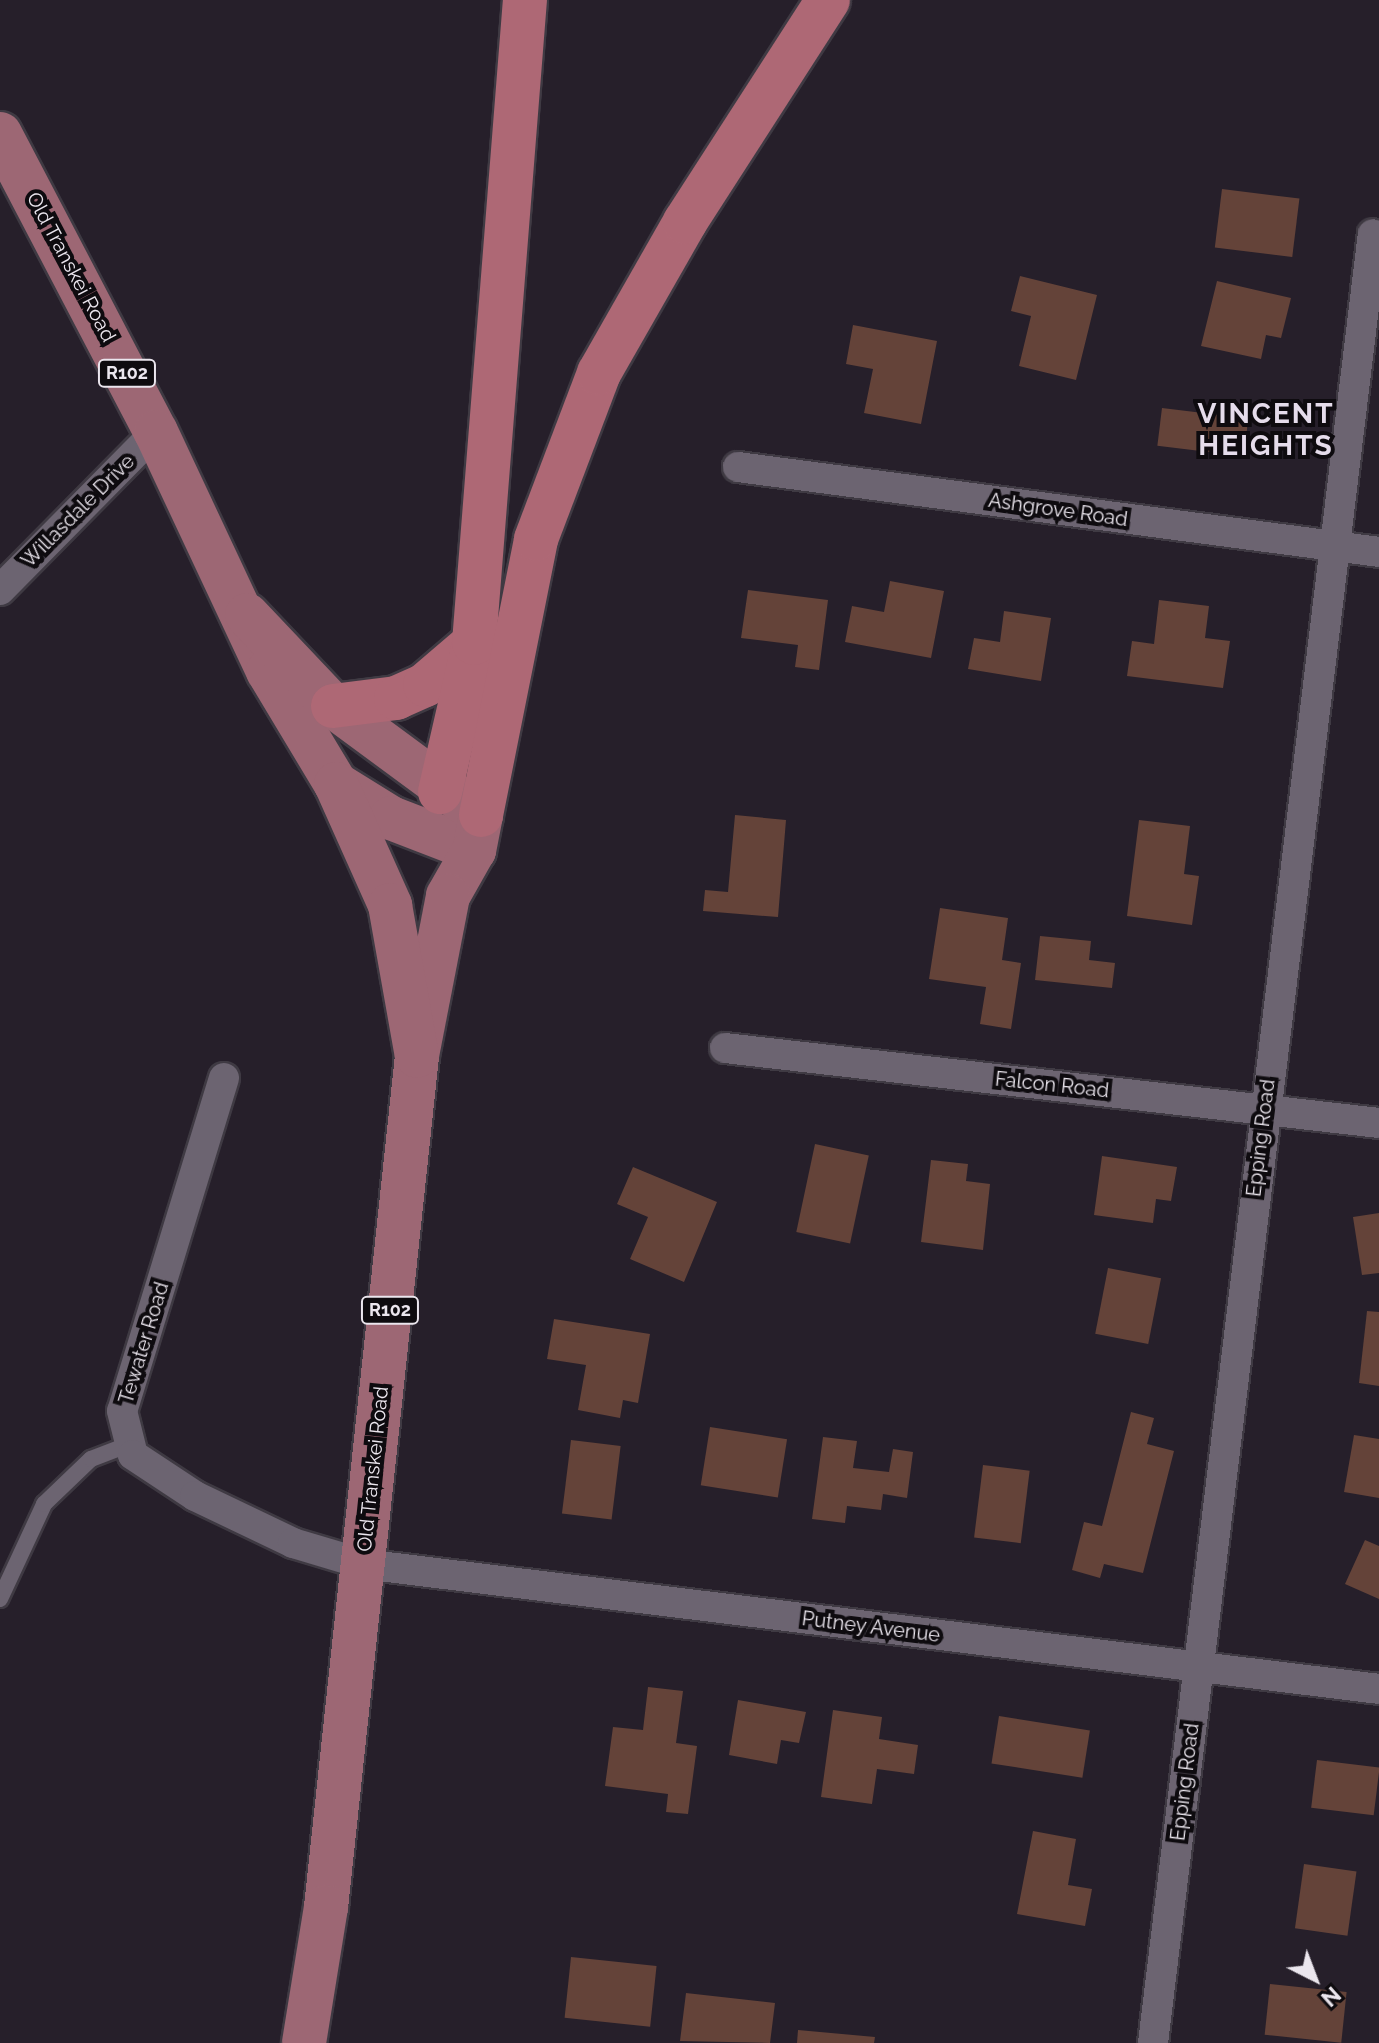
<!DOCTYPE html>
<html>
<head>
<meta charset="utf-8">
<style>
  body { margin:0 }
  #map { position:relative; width:1379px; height:2043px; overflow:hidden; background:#261f2a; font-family:Raleway,sans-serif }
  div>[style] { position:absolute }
  .building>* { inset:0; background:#644339; transform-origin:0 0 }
  .roads { filter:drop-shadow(2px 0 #3f3a43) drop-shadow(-2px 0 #3f3a43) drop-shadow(0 2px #3f3a43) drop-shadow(0 -2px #3f3a43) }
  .service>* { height:16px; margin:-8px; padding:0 8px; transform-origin:8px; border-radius:8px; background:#6c6471 }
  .minor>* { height:30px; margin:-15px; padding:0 15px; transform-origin:15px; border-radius:15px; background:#6c6471 }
  .primary>* { height:44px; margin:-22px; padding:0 22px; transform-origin:22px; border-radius:22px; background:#9d6774 }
  .trunk>* { height:44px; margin:-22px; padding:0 22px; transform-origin:22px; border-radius:22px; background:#ae6875 }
  span { translate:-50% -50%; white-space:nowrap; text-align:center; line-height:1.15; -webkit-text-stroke:8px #0e0b0f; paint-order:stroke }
  .shield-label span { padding:2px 6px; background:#0e0b0f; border:2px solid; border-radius:6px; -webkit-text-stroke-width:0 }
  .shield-label { font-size:18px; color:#ebe6ee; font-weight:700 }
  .street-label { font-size:20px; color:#ebe6ee }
  .district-label { font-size:28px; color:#e5dceb; font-weight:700; letter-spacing:2px }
  .north { position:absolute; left:1275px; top:1939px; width:80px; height:80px; -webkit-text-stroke:6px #0e0b0f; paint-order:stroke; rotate:138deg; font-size:22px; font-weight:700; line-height:32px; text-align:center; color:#ebe6ee }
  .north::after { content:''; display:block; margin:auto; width:28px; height:36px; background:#ebe6ee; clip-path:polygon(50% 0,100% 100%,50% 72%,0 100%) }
</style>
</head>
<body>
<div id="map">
  <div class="building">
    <i style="left:1222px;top:189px;width:78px;height:59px;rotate:7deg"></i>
    <i style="clip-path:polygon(1020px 276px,1097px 295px,1076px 380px,1019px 366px,1031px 316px,1011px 311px)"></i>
    <i style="clip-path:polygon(1217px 281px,1291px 298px,1281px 338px,1266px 335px,1261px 359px,1201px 346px)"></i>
    <i style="clip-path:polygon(853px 325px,937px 341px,921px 424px,864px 413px,873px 369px,846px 364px)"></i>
    <i style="left:1162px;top:408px;width:87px;height:38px;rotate:7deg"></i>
    <i style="clip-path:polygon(890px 581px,944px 591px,931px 658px,845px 642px,852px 606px,884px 612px)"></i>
    <i style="clip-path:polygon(748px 590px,828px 600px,819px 670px,795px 667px,798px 645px,741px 638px)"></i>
    <i style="clip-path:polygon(1159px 600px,1209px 606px,1205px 638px,1230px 641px,1223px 688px,1127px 676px,1132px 641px,1154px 644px)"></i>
    <i style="clip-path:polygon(1004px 611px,1051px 618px,1041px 681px,968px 669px,974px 638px,1000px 642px)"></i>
    <i style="clip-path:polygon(735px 815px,786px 820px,778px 917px,703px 911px,705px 890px,728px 892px)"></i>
    <i style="clip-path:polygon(1139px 820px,1190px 826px,1184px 874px,1199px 876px,1192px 925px,1127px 916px)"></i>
    <i style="clip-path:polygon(940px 908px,1008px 918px,1002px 960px,1021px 963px,1011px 1029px,980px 1024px,986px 987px,929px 979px)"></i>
    <i style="clip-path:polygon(1040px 936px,1091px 941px,1089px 960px,1115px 963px,1112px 988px,1035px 980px)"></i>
    <i style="left:815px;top:1144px;width:55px;height:90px;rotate:12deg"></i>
    <i style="clip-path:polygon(1102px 1156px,1177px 1167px,1171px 1201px,1156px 1199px,1153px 1223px,1094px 1215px)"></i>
    <i style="clip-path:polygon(931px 1160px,968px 1164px,966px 1181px,990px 1184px,983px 1250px,921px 1242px)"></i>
    <i style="clip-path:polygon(633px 1167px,717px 1202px,684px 1282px,630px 1259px,648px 1217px,617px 1204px)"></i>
    <i style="clip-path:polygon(1379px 1213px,1379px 1273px,1362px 1275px,1353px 1217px)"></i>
    <i style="left:1108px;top:1268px;width:54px;height:67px;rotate:11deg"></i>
    <i style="clip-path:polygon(1367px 1311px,1379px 1312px,1379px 1386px,1359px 1383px)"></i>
    <i style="clip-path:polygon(554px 1319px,650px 1334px,638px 1403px,623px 1400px,620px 1418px,578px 1410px,586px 1365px,547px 1359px)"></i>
    <i style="clip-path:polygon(1131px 1412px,1154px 1418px,1147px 1444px,1174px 1451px,1143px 1573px,1104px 1564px,1100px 1578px,1072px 1570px,1084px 1522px,1102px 1526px)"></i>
    <i style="left:710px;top:1427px;width:78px;height:59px;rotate:9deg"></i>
    <i style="clip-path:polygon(1354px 1435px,1379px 1439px,1379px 1498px,1344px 1492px)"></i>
    <i style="clip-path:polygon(823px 1437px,857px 1441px,853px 1468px,889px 1472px,893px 1449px,913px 1452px,907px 1498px,883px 1494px,881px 1510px,847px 1506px,845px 1523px,812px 1519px)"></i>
    <i style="left:571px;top:1440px;width:50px;height:74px;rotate:7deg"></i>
    <i style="left:983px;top:1465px;width:47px;height:73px;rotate:7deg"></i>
    <i style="clip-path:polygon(1365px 1540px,1379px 1546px,1379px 1599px,1345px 1584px)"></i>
    <i style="clip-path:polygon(648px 1687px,683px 1691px,676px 1743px,697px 1746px,688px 1814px,666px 1812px,668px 1794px,605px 1786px,613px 1727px,643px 1730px)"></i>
    <i style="clip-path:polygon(738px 1700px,806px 1712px,799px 1743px,781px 1740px,777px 1764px,729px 1755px)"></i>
    <i style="clip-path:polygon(833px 1710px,882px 1717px,879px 1739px,918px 1745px,914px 1774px,877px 1769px,872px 1804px,821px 1797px)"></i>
    <i style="left:999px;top:1716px;width:92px;height:48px;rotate:9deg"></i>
    <i style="left:1317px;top:1760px;width:63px;height:48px;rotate:7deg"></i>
    <i style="clip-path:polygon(1033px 1831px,1076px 1839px,1068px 1885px,1092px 1889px,1085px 1926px,1017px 1914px)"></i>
    <i style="left:1304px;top:1864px;width:53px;height:65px;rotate:8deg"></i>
    <i style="left:571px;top:1957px;width:86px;height:61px;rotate:6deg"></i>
    <i style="left:1270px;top:1984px;width:77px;height:51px;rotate:6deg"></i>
    <i style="clip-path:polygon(686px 1993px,775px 2003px,770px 2043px,680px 2041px)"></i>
    <i style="clip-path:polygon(798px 2030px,875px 2037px,874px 2043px,797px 2043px)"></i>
  </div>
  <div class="roads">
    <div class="service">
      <i style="left:0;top:1599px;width:105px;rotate:-65.1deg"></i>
      <i style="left:44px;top:1504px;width:65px;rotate:-43.8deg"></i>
      <i style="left:91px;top:1459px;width:39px;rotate:-21deg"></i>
    </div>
    <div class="minor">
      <i style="left:738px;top:467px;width:647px;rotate:7.55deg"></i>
      <i style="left:0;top:590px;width:222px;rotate:-45.4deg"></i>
      <i style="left:725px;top:1048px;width:658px;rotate:6.54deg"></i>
      <i style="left:224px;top:1078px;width:348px;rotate:107deg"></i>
      <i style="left:122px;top:1411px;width:45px;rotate:76deg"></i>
      <i style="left:133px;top:1455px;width:74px;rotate:33.5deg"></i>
      <i style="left:195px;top:1496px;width:109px;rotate:25.6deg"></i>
      <i style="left:293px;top:1543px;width:73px;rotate:16.7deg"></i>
      <i style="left:363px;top:1564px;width:1024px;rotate:7.01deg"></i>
      <i style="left:1153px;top:2043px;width:1822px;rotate:-83.07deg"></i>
    </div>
    <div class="primary">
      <i style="left:0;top:134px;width:336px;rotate:62.4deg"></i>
      <i style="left:156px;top:432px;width:264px;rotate:64.9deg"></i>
      <i style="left:268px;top:671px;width:132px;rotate:59deg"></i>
      <i style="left:336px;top:784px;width:65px;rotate:31.7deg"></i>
      <i style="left:391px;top:818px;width:89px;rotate:21.1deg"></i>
      <i style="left:247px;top:615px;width:125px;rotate:46.6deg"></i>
      <i style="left:333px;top:706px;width:184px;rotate:36.4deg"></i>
      <i style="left:481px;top:815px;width:36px;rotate:101deg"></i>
      <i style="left:474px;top:850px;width:53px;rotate:119.5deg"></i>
      <i style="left:448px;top:896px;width:163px;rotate:101deg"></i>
      <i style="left:417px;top:1056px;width:856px;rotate:96.1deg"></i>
      <i style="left:326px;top:1907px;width:138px;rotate:99.2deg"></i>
      <i style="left:336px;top:784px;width:133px;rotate:65.9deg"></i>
      <i style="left:390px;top:905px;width:153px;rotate:79.9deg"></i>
    </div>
    <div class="trunk">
      <i style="left:333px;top:706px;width:64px;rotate:-7.2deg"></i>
      <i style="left:396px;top:698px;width:32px;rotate:-24deg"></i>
      <i style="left:425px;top:685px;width:65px;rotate:-40.6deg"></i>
      <i style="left:440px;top:792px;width:153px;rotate:-77.1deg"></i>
      <i style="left:474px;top:643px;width:645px;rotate:-85.47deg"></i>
      <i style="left:481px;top:815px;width:281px;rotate:-78.7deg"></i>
      <i style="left:536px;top:539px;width:178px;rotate:-69.2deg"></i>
      <i style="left:599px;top:373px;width:174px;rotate:-60.3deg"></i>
      <i style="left:685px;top:222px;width:264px;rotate:-57.2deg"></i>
    </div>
  </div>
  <div class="shield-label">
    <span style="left:127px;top:373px">R102</span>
    <span style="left:390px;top:1310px">R102</span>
  </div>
  <div class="street-label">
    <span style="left:71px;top:267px;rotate:62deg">Old Transkei Road</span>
    <span style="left:1058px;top:510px;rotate:8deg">Ashgrove Road</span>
    <span style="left:78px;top:511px;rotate:-45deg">Willasdale Drive</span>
    <span style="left:1052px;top:1085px;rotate:6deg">Falcon Road</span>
    <span style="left:1261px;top:1138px;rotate:-83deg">Epping Road</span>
    <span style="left:144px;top:1343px;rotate:-73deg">Tewater Road</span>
    <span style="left:373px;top:1469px;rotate:-84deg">Old Transkei Road</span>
    <span style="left:871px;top:1627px;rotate:7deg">Putney Avenue</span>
    <span style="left:1185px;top:1782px;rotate:-83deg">Epping Road</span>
  </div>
  <div class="district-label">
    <span style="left:1266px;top:430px">VINCENT<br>HEIGHTS</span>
  </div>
  <div class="north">N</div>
</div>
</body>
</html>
